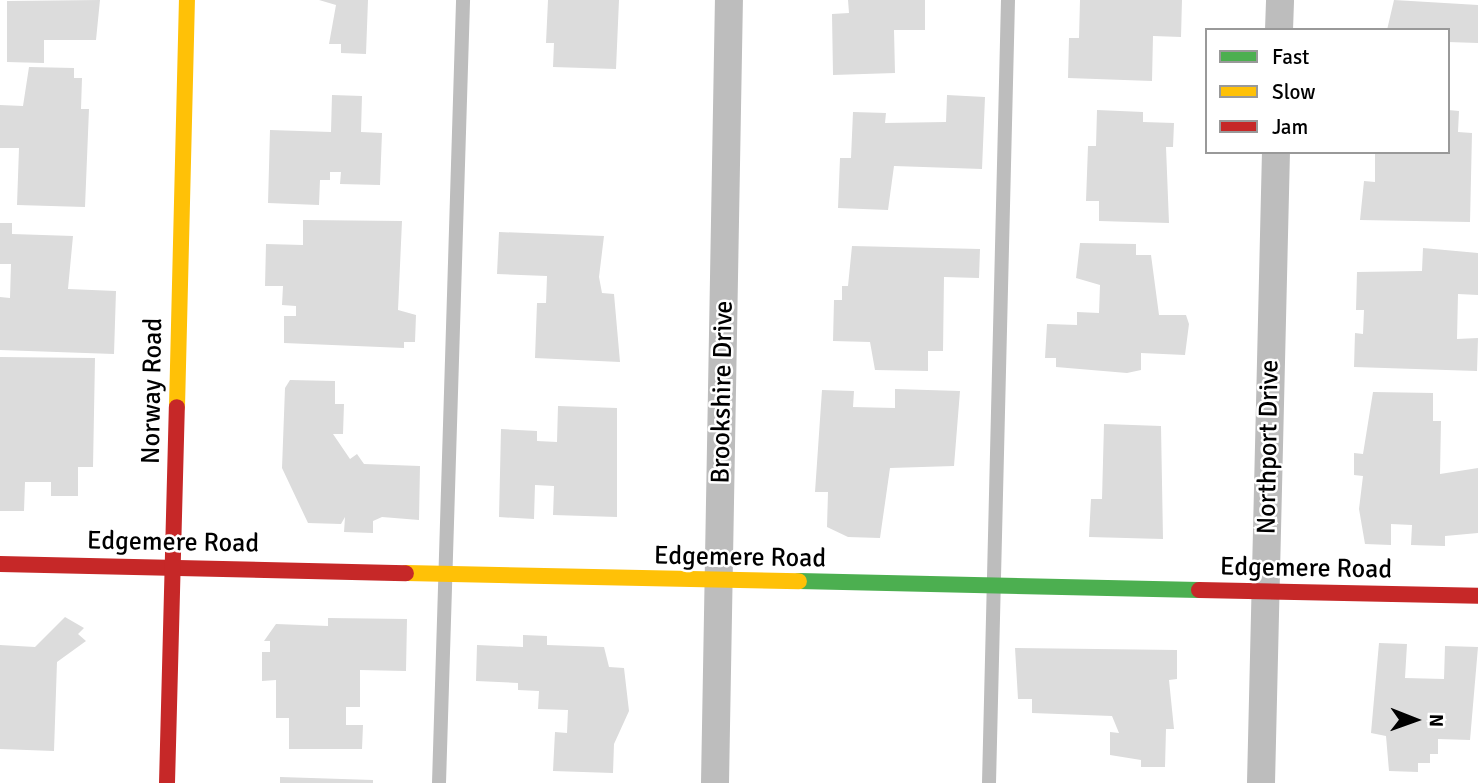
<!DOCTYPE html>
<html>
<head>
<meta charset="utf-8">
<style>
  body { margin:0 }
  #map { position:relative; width:1478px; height:783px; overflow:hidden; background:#fff; font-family:Signika,sans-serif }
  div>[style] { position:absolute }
  .building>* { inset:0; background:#dcdcdc }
  .lane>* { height:14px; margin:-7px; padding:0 7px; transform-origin:7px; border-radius:7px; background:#bdbdbd }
  .street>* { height:28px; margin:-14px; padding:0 14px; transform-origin:14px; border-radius:14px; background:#bdbdbd }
  .fast>* { height:16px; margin:-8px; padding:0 8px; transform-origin:8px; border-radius:8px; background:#4caf50 }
  .slow>* { height:16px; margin:-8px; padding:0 8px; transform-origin:8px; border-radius:8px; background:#ffc107 }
  .jam>* { height:16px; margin:-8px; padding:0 8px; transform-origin:8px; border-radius:8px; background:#c62828 }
  span { translate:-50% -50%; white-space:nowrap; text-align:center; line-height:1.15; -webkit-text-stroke:5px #fff; paint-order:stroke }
  .street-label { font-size:26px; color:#000 }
  .legend { position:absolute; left:1205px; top:28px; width:245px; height:126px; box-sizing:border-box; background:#fff; border:2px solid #999; margin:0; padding:9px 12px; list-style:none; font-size:21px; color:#000 }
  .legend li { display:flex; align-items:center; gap:14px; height:35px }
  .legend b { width:35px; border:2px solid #999 }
  .north { position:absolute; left:1380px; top:685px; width:70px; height:70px; -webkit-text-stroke:5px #fff; paint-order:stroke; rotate:91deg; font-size:19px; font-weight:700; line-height:28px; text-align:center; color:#000 }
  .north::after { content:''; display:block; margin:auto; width:24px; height:32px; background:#000; clip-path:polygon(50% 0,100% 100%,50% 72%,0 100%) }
</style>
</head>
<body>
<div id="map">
  <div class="building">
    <i style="clip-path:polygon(100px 0,96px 40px,44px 40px,44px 63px,7px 62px,7px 1px)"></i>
    <i style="clip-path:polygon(319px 0,368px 0,366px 54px,341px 53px,341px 44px,329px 44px,336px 5px)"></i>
    <i style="clip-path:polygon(548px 0,619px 0,616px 69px,553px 67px,554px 43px,546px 43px)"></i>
    <i style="clip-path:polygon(848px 0,925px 0,925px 30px,894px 30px,895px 73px,833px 75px,832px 14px,849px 13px)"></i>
    <i style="clip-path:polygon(1080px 0,1182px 0,1181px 37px,1153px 36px,1152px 81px,1068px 78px,1069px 38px,1079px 38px)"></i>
    <i style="clip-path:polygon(1394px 0,1478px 5px,1478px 43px,1448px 42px,1448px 30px,1387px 30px)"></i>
    <i style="clip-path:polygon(29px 67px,74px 68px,74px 78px,82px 78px,81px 109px,89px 109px,85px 207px,17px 205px,19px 148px,0 148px,0 105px,23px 106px)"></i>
    <i style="clip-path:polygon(332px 95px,362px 96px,361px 132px,382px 133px,380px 185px,340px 184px,341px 172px,330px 172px,330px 180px,320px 180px,319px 205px,268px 203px,270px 130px,331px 132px)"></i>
    <i style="clip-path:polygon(947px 95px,985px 97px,982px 169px,894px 166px,888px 210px,838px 208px,840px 158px,851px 158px,853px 112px,886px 113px,885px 123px,946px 122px)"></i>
    <i style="clip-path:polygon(1097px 110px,1143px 112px,1143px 122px,1174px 123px,1173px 147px,1166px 147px,1169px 223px,1099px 221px,1099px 201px,1086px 201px,1088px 146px,1096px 146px)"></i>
    <i style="clip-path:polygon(1448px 110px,1459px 111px,1458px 132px,1472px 133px,1470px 222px,1360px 220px,1364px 181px,1375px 182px,1375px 152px,1448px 152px)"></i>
    <i style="clip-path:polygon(303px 220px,402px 221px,398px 310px,416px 315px,415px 342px,404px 342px,404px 348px,284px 343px,284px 316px,296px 316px,296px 306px,282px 305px,283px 286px,265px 286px,266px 244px,303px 245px)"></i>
    <i style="clip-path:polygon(0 223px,12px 223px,12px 234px,73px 236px,68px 289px,116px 291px,114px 354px,0 350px,0 297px,10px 298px,11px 264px,0 264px)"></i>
    <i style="clip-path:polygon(499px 232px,604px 236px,599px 277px,602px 293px,614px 294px,620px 362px,535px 358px,537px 303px,546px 303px,547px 276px,497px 274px)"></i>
    <i style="clip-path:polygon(1080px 243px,1136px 244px,1136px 255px,1151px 255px,1159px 315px,1186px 315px,1189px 324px,1185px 355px,1141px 353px,1141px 370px,1127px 373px,1056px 367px,1056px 358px,1045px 358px,1047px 324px,1077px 325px,1077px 312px,1099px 313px,1100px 285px,1076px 278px)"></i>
    <i style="clip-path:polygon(852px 246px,980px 249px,979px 278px,944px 277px,943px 351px,928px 351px,928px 371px,875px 370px,870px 342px,833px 341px,834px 300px,842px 300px,842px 286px,848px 286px)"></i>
    <i style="clip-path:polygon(1423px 248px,1478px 253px,1478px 295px,1458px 294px,1457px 339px,1478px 338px,1477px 371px,1354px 367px,1355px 333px,1363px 334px,1364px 310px,1356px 310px,1357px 272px,1422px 271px)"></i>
    <i style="clip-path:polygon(0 357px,95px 358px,93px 467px,78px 467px,78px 496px,51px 496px,51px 482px,25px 482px,24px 511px,0 511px)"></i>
    <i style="clip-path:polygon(290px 380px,335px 381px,335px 404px,344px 404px,343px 434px,333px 434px,350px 459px,357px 454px,364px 464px,420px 466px,419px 520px,382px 517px,373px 521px,373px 533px,344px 532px,345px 517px,341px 524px,308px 523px,282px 468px,285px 388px)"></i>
    <i style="clip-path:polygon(895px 389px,960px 391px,954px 466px,890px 468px,880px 538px,848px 537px,827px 527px,828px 492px,815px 492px,822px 390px,854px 391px,853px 407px,895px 408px)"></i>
    <i style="clip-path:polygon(1373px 392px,1433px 393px,1433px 421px,1441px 421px,1440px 474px,1478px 468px,1478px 533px,1445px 536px,1445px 546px,1411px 545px,1412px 525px,1391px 524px,1391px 545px,1365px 544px,1359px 509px,1363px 476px,1354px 475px,1354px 453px,1363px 454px)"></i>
    <i style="clip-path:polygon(558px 406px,617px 408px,617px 517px,553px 515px,554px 486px,535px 485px,534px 519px,499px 517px,501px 429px,537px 431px,537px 441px,557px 442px)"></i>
    <i style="clip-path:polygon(1104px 424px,1161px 426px,1163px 539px,1089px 537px,1091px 499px,1102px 499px)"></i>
    <i style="clip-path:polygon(65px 617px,84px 628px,78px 634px,86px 641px,57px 662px,54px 751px,0 749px,0 645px,35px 647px)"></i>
    <i style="clip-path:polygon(328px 618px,407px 619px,406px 671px,360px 670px,360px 707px,346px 707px,346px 725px,363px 725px,362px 749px,289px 749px,289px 718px,276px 718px,276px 680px,262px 681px,262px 652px,270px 652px,270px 641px,264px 641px,276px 624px,328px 626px)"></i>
    <i style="clip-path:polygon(523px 635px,547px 636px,547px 645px,604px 647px,609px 667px,624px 668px,629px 711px,614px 744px,613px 773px,553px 771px,555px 732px,567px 733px,568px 710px,538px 709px,539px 691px,518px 690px,518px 683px,476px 681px,477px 645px,523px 647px)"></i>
    <i style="clip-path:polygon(1379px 643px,1407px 644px,1405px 678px,1444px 679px,1445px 646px,1478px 647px,1470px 740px,1438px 739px,1438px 754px,1430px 754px,1430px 763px,1418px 763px,1418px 772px,1389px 771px,1386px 736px,1371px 733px)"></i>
    <i style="clip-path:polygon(1015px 648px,1177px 650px,1177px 679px,1169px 680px,1174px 729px,1166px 729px,1165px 767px,1141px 767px,1141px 760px,1110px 755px,1110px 732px,1119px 733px,1112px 716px,1032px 713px,1032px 699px,1018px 699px)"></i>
    <i style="clip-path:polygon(280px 777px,373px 780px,373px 783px,280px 783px)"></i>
  </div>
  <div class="lane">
    <i style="left:439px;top:783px;width:783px;rotate:-88.24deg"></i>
    <i style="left:989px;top:783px;width:783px;rotate:-88.61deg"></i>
  </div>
  <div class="street">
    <i style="left:1279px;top:30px;width:30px;rotate:-88deg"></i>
    <i style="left:715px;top:783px;width:783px;rotate:-88.98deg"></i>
    <i style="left:1261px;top:783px;width:631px;rotate:-88.64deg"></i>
  </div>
  <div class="fast">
    <i style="left:799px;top:581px;width:400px;rotate:1.3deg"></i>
  </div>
  <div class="slow">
    <i style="left:177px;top:407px;width:407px;rotate:-88.6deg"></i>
    <i style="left:406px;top:573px;width:393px;rotate:1.2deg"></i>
  </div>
  <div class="jam">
    <i style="left:0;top:564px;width:406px;rotate:1.3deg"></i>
    <i style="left:1199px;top:590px;width:279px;rotate:1.2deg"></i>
    <i style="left:167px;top:783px;width:376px;rotate:-88.5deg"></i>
  </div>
  <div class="street-label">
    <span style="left:153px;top:391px;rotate:-89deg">Norway Road</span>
    <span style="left:723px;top:392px;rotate:-89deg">Brookshire Drive</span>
    <span style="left:1269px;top:447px;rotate:-89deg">Northport Drive</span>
    <span style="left:173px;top:543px;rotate:1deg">Edgemere Road</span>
    <span style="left:740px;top:558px;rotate:1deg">Edgemere Road</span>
    <span style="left:1306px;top:569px;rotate:1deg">Edgemere Road</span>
  </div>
  <ul class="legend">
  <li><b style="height:9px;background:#4caf50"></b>Fast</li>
  <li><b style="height:9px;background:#ffc107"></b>Slow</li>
  <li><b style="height:9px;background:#c62828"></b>Jam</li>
  </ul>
  <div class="north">N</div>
</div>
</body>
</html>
